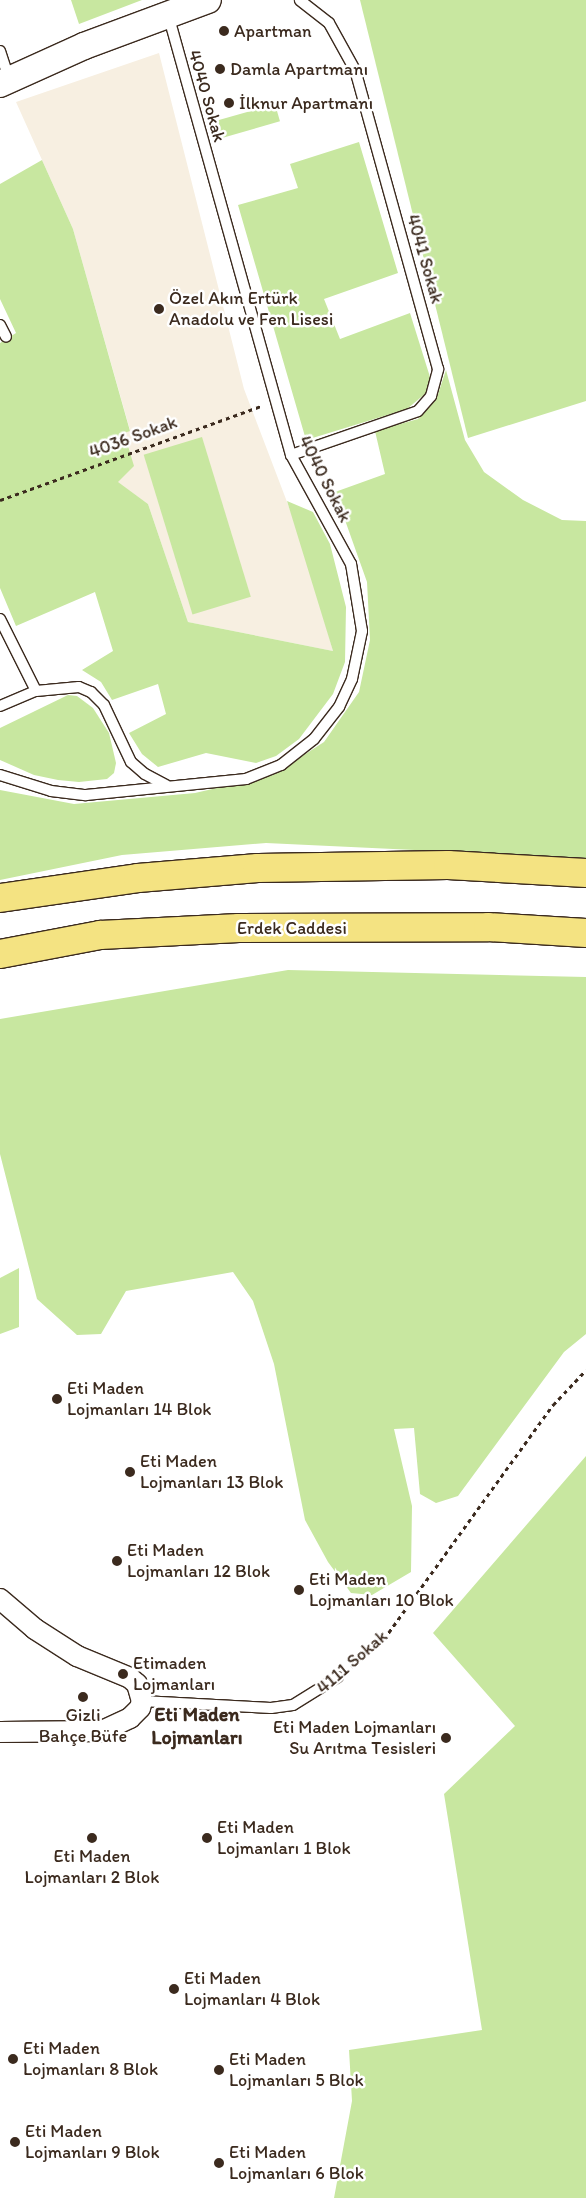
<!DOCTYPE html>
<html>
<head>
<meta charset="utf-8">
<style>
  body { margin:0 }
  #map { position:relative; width:586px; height:2198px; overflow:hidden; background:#fff; font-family:Itim,sans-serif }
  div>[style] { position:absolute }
  .built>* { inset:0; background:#f7efe1 }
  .green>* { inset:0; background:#c8e7a0; transform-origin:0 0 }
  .path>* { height:3px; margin-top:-1.5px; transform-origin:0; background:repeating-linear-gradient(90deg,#3b2a1e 0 4px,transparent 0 8px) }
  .roads { filter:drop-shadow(1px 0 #3b2a1e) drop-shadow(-1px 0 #3b2a1e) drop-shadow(0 1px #3b2a1e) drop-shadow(0 -1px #3b2a1e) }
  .service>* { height:10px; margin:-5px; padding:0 5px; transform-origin:5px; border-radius:5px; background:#fff }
  .minor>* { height:20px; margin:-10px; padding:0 10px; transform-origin:10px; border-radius:10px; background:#fff }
  .tertiary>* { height:26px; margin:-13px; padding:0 13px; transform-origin:13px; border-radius:13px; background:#fff }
  .primary>* { height:28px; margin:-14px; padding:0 14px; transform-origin:14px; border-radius:14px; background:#f4e382 }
  .dots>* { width:14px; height:14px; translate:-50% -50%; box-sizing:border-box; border:2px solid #fff; border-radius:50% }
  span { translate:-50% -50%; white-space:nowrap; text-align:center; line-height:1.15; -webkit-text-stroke:5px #fff; paint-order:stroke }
  .poi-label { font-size:18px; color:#3b2a1e }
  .left { translate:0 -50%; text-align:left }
  .right { translate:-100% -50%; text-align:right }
  .street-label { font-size:18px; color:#3b2a1e }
  .quarter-label { font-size:20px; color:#3b2a1e; font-weight:700 }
</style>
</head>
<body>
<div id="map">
  <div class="built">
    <i style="clip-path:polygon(159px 53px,244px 389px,300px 536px,333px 651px,188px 622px,148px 504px,117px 482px,124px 432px,130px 430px,73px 229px,16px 102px)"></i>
  </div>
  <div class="green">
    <i style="clip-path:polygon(71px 0,142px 0,79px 24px)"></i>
    <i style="clip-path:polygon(360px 0,586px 0,586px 401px,468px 438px)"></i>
    <i style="left:275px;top:104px;width:18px;height:63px;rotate:74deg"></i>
    <i style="clip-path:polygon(359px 142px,398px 273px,324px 299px,340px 339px,410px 313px,430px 377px,426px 393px,407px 409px,306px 440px,238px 205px,298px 188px,290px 164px)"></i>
    <i style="clip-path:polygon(42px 160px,73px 229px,130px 431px,124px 433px,134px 466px,118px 482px,148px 504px,188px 622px,333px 651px,287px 501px,313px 512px,330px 544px,346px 607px,345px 662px,333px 694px,299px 739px,276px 756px,256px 763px,206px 753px,158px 767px,142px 754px,129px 733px,166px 714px,158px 684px,112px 700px,101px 682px,82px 670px,113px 651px,95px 592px,16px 626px,0 588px,0 343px,16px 333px,0 299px,0 184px)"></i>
    <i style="clip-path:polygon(446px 370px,465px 440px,484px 472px,523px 500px,562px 520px,586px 521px,586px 858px,266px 843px,122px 855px,0 880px,0 790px,74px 804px,195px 793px,273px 775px,324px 742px,359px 692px,370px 640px,367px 582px,335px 492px,385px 474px,375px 431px,418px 419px,436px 400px)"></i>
    <i style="left:202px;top:437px;width:167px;height:61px;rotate:73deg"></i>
    <i style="clip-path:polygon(68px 695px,77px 696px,93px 708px,109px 733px,116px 763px,114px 773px,107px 779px,79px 782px,58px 780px,34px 775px,0 760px,0 728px)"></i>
    <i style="clip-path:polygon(288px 970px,586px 977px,586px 1334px,564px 1352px,458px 1496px,436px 1503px,420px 1494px,414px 1428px,394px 1429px,412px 1506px,411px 1572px,372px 1595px,351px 1593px,328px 1562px,305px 1520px,274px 1364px,253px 1301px,233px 1272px,126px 1291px,101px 1334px,77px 1335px,37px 1299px,0 1154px,0 1019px)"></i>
    <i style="clip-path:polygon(19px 1268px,19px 1327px,0 1334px,0 1278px)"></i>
    <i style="clip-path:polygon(586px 1456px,586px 2198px,334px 2198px,352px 2101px,349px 2050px,482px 2030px,444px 1794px,515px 1726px,433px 1633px)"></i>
  </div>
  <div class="path">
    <i style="left:0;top:500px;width:277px;rotate:-19.8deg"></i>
    <i style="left:351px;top:1667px;width:43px;rotate:-40.3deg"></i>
    <i style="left:384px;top:1639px;width:289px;rotate:-54.2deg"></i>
    <i style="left:553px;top:1405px;width:48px;rotate:-46.7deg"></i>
  </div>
  <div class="roads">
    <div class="service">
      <i style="left:0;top:51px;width:29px;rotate:72deg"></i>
      <i style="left:0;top:325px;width:13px;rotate:63deg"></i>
      <i style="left:291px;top:455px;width:134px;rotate:-19.1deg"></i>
      <i style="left:418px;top:411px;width:20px;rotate:-49deg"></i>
      <i style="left:431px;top:396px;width:28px;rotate:-75deg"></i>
      <i style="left:438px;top:369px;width:310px;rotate:-105.5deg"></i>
      <i style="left:355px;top:70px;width:54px;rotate:-119deg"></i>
      <i style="left:329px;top:23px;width:37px;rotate:-142deg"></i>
      <i style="left:0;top:619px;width:80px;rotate:63.4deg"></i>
      <i style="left:0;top:706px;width:39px;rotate:-23deg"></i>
      <i style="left:36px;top:691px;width:43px;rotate:-5.3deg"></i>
      <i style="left:79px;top:687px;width:13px;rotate:23deg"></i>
      <i style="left:91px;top:692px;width:18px;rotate:45deg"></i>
      <i style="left:104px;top:705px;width:63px;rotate:64.7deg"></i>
      <i style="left:131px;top:762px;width:18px;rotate:41deg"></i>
      <i style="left:145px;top:774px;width:24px;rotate:28deg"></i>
      <i style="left:0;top:775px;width:53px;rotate:17.4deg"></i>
      <i style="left:51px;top:791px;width:35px;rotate:7deg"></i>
      <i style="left:86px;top:795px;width:161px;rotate:-5.7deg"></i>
      <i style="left:246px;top:779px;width:38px;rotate:-22deg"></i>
      <i style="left:281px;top:765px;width:42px;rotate:-38.2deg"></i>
      <i style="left:314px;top:739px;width:41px;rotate:-52deg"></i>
      <i style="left:339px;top:707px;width:31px;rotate:-65deg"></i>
      <i style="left:352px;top:679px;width:49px;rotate:-78.2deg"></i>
      <i style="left:362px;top:631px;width:68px;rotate:-99.3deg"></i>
      <i style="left:351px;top:564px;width:124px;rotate:-118.8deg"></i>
      <i style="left:291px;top:455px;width:457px;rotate:-105.6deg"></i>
      <i style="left:142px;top:1701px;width:129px;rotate:3.1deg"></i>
      <i style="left:271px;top:1708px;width:22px;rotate:-8deg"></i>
      <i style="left:293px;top:1705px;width:53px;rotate:-31.9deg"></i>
    </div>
    <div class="minor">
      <i style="left:0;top:1599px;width:46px;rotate:40.6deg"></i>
      <i style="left:35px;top:1629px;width:50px;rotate:32.7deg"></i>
      <i style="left:77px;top:1656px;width:57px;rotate:22.5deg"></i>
      <i style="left:130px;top:1678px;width:9px;rotate:41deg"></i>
      <i style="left:137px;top:1684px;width:18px;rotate:74deg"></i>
      <i style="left:142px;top:1701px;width:7px;rotate:106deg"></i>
      <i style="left:140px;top:1708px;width:14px;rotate:135deg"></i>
      <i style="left:130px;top:1718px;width:31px;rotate:155deg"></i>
      <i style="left:102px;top:1731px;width:102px;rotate:179.4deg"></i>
    </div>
    <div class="tertiary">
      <i style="left:0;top:84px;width:92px;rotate:-24.3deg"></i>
      <i style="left:84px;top:46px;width:132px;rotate:-20.4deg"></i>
    </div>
    <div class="primary">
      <i style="left:0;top:898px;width:139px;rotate:-8.2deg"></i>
      <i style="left:138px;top:878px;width:120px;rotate:-4.8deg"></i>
      <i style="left:258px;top:868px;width:190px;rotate:-0.9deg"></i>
      <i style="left:448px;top:865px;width:138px;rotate:3.3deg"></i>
      <i style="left:0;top:954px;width:102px;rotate:-10.8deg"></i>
      <i style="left:100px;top:935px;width:139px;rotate:-2.9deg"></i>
      <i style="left:239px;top:928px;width:249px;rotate:-0.2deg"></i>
      <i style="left:488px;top:927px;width:98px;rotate:3.5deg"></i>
    </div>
  </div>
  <div class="dots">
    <i style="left:224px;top:31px;background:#3b2a1e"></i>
    <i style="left:220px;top:69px;background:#3b2a1e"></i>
    <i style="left:229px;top:103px;background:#3b2a1e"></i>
    <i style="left:159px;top:309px;background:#3b2a1e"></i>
    <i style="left:57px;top:1399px;background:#3b2a1e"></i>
    <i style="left:130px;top:1472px;background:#3b2a1e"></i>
    <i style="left:117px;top:1561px;background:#3b2a1e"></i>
    <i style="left:299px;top:1590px;background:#3b2a1e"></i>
    <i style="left:123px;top:1674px;background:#3b2a1e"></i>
    <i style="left:83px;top:1697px;background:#3b2a1e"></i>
    <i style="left:446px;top:1738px;background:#3b2a1e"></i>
    <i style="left:92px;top:1838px;background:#3b2a1e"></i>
    <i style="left:207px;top:1838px;background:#3b2a1e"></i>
    <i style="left:174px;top:1989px;background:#3b2a1e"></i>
    <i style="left:13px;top:2059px;background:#3b2a1e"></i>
    <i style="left:219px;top:2070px;background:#3b2a1e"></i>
    <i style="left:15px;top:2142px;background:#3b2a1e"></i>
    <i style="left:219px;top:2163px;background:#3b2a1e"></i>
  </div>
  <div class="poi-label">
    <span class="left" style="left:234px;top:31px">Apartman</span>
    <span class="left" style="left:230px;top:69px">Damla Apartmanı</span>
    <span class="left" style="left:239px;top:103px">İlknur Apartmanı</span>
    <span class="left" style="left:169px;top:309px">Özel Akın Ertürk<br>Anadolu ve Fen Lisesi</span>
    <span class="left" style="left:67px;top:1399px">Eti Maden<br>Lojmanları 14 Blok</span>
    <span class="left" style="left:140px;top:1472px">Eti Maden<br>Lojmanları 13 Blok</span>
    <span class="left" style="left:127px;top:1561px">Eti Maden<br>Lojmanları 12 Blok</span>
    <span class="left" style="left:309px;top:1590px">Eti Maden<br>Lojmanları 10 Blok</span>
    <span class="left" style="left:133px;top:1674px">Etimaden<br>Lojmanları</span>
    <span style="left:83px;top:1726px">Gizli<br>Bahçe Büfe</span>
    <span class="right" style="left:436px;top:1738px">Eti Maden Lojmanları<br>Su Arıtma Tesisleri</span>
    <span class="left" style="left:217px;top:1838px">Eti Maden<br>Lojmanları 1 Blok</span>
    <span style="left:92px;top:1867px">Eti Maden<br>Lojmanları 2 Blok</span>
    <span class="left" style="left:184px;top:1989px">Eti Maden<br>Lojmanları 4 Blok</span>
    <span class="left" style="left:23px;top:2059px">Eti Maden<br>Lojmanları 8 Blok</span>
    <span class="left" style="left:229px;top:2070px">Eti Maden<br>Lojmanları 5 Blok</span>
    <span class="left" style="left:25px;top:2142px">Eti Maden<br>Lojmanları 9 Blok</span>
    <span class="left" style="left:229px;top:2163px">Eti Maden<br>Lojmanları 6 Blok</span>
  </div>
  <div class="street-label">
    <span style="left:207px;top:96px;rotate:74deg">4040 Sokak</span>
    <span style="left:425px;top:259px;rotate:74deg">4041 Sokak</span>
    <span style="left:133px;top:437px;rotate:-20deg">4036 Sokak</span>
    <span style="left:325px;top:479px;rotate:63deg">4040 Sokak</span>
    <span style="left:292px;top:928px">Erdek Caddesi</span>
    <span style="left:352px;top:1662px;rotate:-41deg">4111 Sokak</span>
  </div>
  <div class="quarter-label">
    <span style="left:197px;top:1726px">Eti Maden<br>Lojmanları</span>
  </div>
</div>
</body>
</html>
